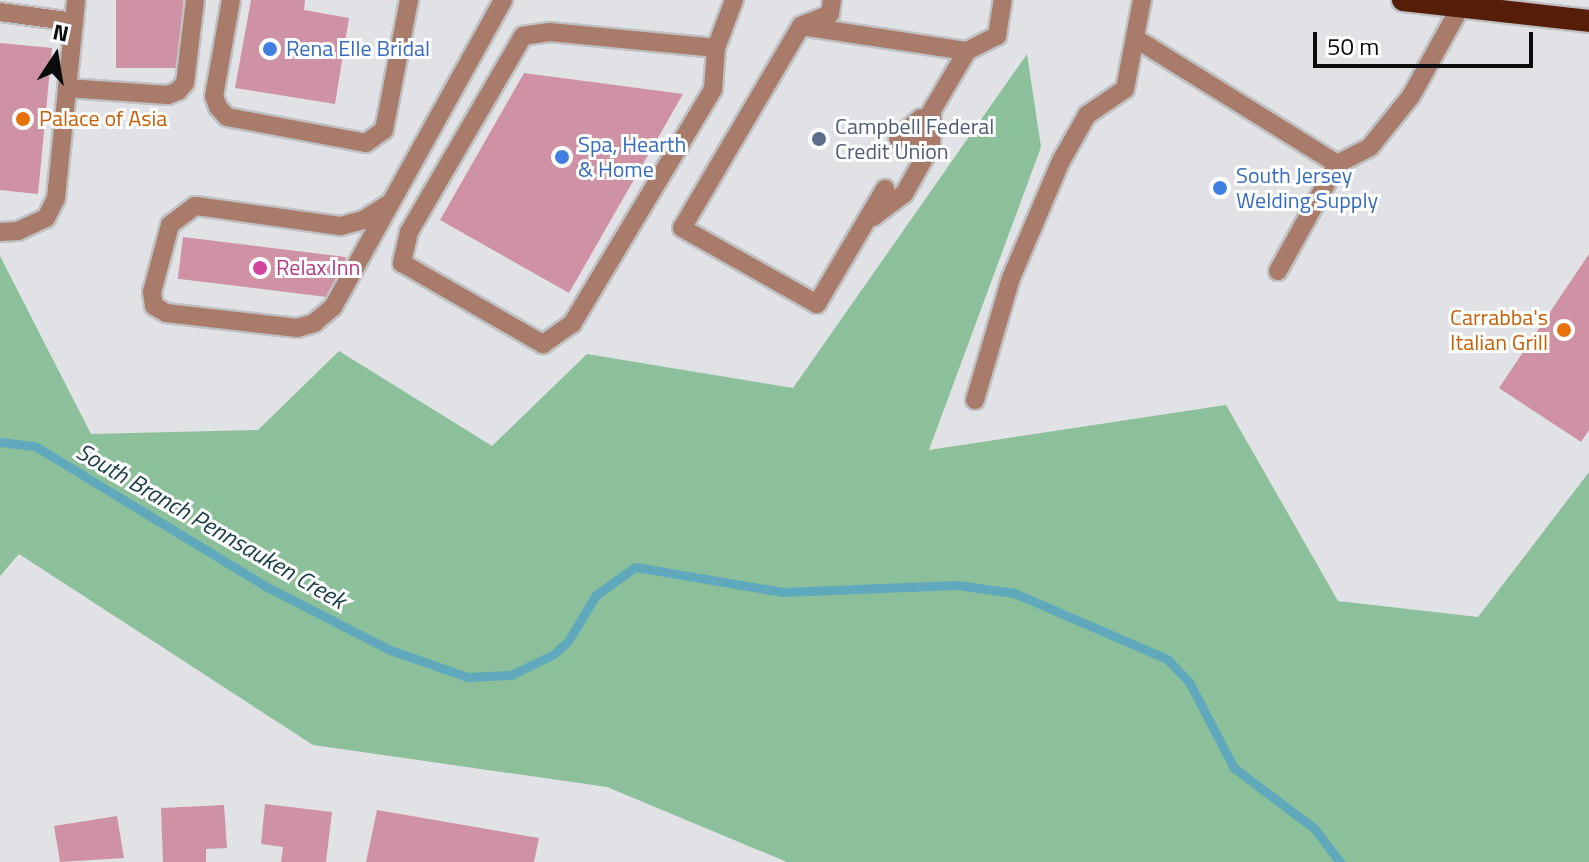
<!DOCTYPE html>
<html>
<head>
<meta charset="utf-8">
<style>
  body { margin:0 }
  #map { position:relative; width:1589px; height:862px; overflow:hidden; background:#e1e2e5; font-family:"Titillium Web",sans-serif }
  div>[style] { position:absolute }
  .forest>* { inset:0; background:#8bc09a }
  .stream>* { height:9px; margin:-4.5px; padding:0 4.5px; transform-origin:4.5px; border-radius:4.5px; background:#60a9bc }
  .building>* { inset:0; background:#cf91a4; transform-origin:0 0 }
  .roads { filter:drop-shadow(2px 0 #bfc0c2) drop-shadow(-2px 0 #bfc0c2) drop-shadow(0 2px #bfc0c2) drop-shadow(0 -2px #bfc0c2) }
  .service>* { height:18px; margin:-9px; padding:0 9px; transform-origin:9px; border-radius:9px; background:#a87b6a }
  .trunk>* { height:22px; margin:-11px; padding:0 11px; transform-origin:11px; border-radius:11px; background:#561e08 }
  .dots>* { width:22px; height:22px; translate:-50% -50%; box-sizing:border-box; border:4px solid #fff; border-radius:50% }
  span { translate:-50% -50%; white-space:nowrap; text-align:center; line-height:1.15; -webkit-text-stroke:6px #fff; paint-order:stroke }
  .shop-label { font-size:22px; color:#366cbe }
  .left { translate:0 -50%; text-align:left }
  .food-label { font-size:22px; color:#c56008 }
  .right { translate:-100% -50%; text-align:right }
  .service-label { font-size:22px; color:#4e5e75 }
  .hotel-label { font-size:22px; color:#b23c85 }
  .water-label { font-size:24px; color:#1b3e47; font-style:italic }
  .north { position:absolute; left:16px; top:16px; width:80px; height:80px; -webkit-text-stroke:6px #fff; paint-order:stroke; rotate:12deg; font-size:22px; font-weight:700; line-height:32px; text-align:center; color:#0b0c0d }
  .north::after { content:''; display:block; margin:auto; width:28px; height:36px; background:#0b0c0d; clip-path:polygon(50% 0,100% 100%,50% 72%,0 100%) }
  .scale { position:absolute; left:1313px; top:32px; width:220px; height:36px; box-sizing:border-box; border:4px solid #0b0c0d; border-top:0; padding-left:10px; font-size:24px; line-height:28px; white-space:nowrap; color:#0b0c0d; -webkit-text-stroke:6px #fff; paint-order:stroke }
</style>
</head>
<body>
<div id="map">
  <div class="forest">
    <i style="clip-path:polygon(1027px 54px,1041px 147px,929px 450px,1226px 405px,1338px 601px,1478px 617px,1589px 472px,1589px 862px,787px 862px,607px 787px,313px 745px,19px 554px,0 576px,0 256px,91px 434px,258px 430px,339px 351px,492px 446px,587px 354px,793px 388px)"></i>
  </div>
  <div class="stream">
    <i style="left:0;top:442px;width:35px;rotate:7deg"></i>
    <i style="left:35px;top:446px;width:269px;rotate:31.3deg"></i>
    <i style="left:265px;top:586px;width:140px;rotate:27.1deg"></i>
    <i style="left:390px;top:650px;width:82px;rotate:19.3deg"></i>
    <i style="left:467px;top:677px;width:44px;rotate:-2.6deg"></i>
    <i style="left:511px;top:675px;width:48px;rotate:-26deg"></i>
    <i style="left:554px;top:654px;width:19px;rotate:-43deg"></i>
    <i style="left:568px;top:641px;width:54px;rotate:-58.7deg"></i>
    <i style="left:596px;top:595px;width:48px;rotate:-35.7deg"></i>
    <i style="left:635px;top:567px;width:150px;rotate:9.6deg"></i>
    <i style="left:783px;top:592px;width:174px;rotate:-2.3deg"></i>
    <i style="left:957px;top:585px;width:58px;rotate:8deg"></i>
    <i style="left:1014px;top:593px;width:167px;rotate:23.3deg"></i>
    <i style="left:1167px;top:659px;width:32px;rotate:46deg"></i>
    <i style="left:1189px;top:682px;width:97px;rotate:62.4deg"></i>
    <i style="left:1234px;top:768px;width:100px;rotate:36.9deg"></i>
    <i style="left:1314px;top:828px;width:43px;rotate:52.6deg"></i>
  </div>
  <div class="building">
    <i style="left:116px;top:0;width:67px;height:68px"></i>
    <i style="clip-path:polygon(251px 0,305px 0,304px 10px,349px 18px,335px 104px,235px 88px)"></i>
    <i style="clip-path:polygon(0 43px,52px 48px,38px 194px,0 190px)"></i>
    <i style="clip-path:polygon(524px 73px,683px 94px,569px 293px,440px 220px)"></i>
    <i style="left:183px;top:237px;width:164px;height:42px;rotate:7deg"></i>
    <i style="clip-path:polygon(1589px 254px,1589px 430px,1581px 442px,1499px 388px)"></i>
    <i style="clip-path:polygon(265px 804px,332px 812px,326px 862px,281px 862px,283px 847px,261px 844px)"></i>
    <i style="clip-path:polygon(224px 805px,227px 848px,206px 849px,206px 862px,163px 862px,161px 808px)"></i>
    <i style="clip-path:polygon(377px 810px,539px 838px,534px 862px,366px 862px)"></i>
    <i style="clip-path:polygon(117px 816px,124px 858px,60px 862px,54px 826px)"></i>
  </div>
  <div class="roads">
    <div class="service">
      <i style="left:231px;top:0;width:97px;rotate:100deg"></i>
      <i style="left:214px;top:96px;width:12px;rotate:70deg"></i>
      <i style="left:218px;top:107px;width:13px;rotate:48deg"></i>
      <i style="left:227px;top:117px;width:141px;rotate:10.6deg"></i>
      <i style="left:366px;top:143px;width:22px;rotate:-36deg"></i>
      <i style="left:384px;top:130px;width:132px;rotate:-79.1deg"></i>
      <i style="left:832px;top:0;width:14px;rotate:98deg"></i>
      <i style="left:830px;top:14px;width:31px;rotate:158deg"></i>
      <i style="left:801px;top:26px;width:234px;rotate:120.5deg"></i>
      <i style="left:682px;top:228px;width:155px;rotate:29.4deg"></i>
      <i style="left:817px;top:304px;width:134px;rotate:-59.4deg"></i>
      <i style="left:0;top:12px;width:75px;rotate:7.7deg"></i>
      <i style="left:801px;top:26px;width:168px;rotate:8.6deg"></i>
      <i style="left:1138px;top:40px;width:234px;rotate:31.9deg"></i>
      <i style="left:716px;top:48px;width:167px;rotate:-174.5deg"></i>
      <i style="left:550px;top:32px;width:27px;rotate:172deg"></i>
      <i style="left:523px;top:36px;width:227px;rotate:120.2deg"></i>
      <i style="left:409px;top:232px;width:32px;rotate:103deg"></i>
      <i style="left:402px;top:263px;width:163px;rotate:29.9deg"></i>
      <i style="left:543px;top:344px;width:35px;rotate:-35deg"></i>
      <i style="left:572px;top:324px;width:274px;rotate:-59deg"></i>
      <i style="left:713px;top:89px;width:41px;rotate:-85.8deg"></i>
      <i style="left:716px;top:48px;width:51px;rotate:-69.4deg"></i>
      <i style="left:67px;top:88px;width:101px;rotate:4deg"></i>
      <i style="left:168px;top:95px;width:11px;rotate:-22deg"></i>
      <i style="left:178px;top:91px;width:11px;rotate:-49deg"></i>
      <i style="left:185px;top:83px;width:84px;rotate:-83.1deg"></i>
      <i style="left:898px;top:138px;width:30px;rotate:-41deg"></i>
      <i style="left:912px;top:144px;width:108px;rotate:-59.4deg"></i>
      <i style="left:967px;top:51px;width:34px;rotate:-27deg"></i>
      <i style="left:997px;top:36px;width:36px;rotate:-81deg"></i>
      <i style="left:387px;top:205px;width:28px;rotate:148deg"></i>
      <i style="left:363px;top:220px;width:24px;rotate:165deg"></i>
      <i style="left:340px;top:226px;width:146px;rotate:-172.1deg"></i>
      <i style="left:195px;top:206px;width:31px;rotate:143deg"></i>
      <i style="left:170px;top:225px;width:69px;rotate:105deg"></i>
      <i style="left:152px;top:292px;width:14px;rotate:82deg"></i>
      <i style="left:154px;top:306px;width:14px;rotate:30deg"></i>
      <i style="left:166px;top:313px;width:132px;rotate:6.5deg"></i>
      <i style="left:297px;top:328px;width:18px;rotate:-16deg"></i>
      <i style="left:314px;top:323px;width:25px;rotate:-40deg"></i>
      <i style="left:333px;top:307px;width:351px;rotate:-61deg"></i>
      <i style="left:873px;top:217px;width:39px;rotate:-37deg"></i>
      <i style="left:904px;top:194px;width:55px;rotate:-60.6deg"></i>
      <i style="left:931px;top:146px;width:32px;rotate:-88deg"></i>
      <i style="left:0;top:232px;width:18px;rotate:-3deg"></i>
      <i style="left:18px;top:231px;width:31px;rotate:-25deg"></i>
      <i style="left:46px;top:218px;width:22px;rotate:-63deg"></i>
      <i style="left:56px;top:198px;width:199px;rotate:-84.2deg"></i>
      <i style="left:1278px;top:271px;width:122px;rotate:-61.1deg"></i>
      <i style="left:1337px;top:164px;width:37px;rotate:-27deg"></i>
      <i style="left:1370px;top:147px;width:65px;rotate:-51.2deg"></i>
      <i style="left:1411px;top:96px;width:103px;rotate:-60.9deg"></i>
      <i style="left:975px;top:400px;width:127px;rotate:-73.6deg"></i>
      <i style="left:1011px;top:278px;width:127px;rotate:-66.9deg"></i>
      <i style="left:1061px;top:161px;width:53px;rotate:-60.5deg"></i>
      <i style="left:1087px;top:115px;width:46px;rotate:-34.4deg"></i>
      <i style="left:1125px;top:89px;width:91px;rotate:-79.2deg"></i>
    </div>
    <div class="trunk">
      <i style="left:1403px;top:0;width:187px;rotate:6.4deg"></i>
    </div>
  </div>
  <div class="dots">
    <i style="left:270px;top:49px;background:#3f7fe0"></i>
    <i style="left:23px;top:119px;background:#e8710a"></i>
    <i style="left:819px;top:139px;background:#5c6f8a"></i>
    <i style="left:562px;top:157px;background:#3f7fe0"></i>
    <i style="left:1220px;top:188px;background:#3f7fe0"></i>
    <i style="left:260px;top:268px;background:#d1479c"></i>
    <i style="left:1564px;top:330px;background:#e8710a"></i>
  </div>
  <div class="shop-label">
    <span class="left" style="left:286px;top:49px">Rena Elle Bridal</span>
    <span class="left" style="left:578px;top:157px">Spa, Hearth<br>&amp; Home</span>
    <span class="left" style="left:1236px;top:188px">South Jersey<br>Welding Supply</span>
  </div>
  <div class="food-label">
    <span class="left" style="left:39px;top:119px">Palace of Asia</span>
    <span class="right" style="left:1548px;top:330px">Carrabba's<br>Italian Grill</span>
  </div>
  <div class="service-label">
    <span class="left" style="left:835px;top:139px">Campbell Federal<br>Credit Union</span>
  </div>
  <div class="hotel-label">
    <span class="left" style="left:276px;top:268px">Relax Inn</span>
  </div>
  <div class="water-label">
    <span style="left:211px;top:526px;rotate:30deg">South Branch Pennsauken Creek</span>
  </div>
  <div class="north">N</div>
  <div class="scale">50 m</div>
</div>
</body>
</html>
